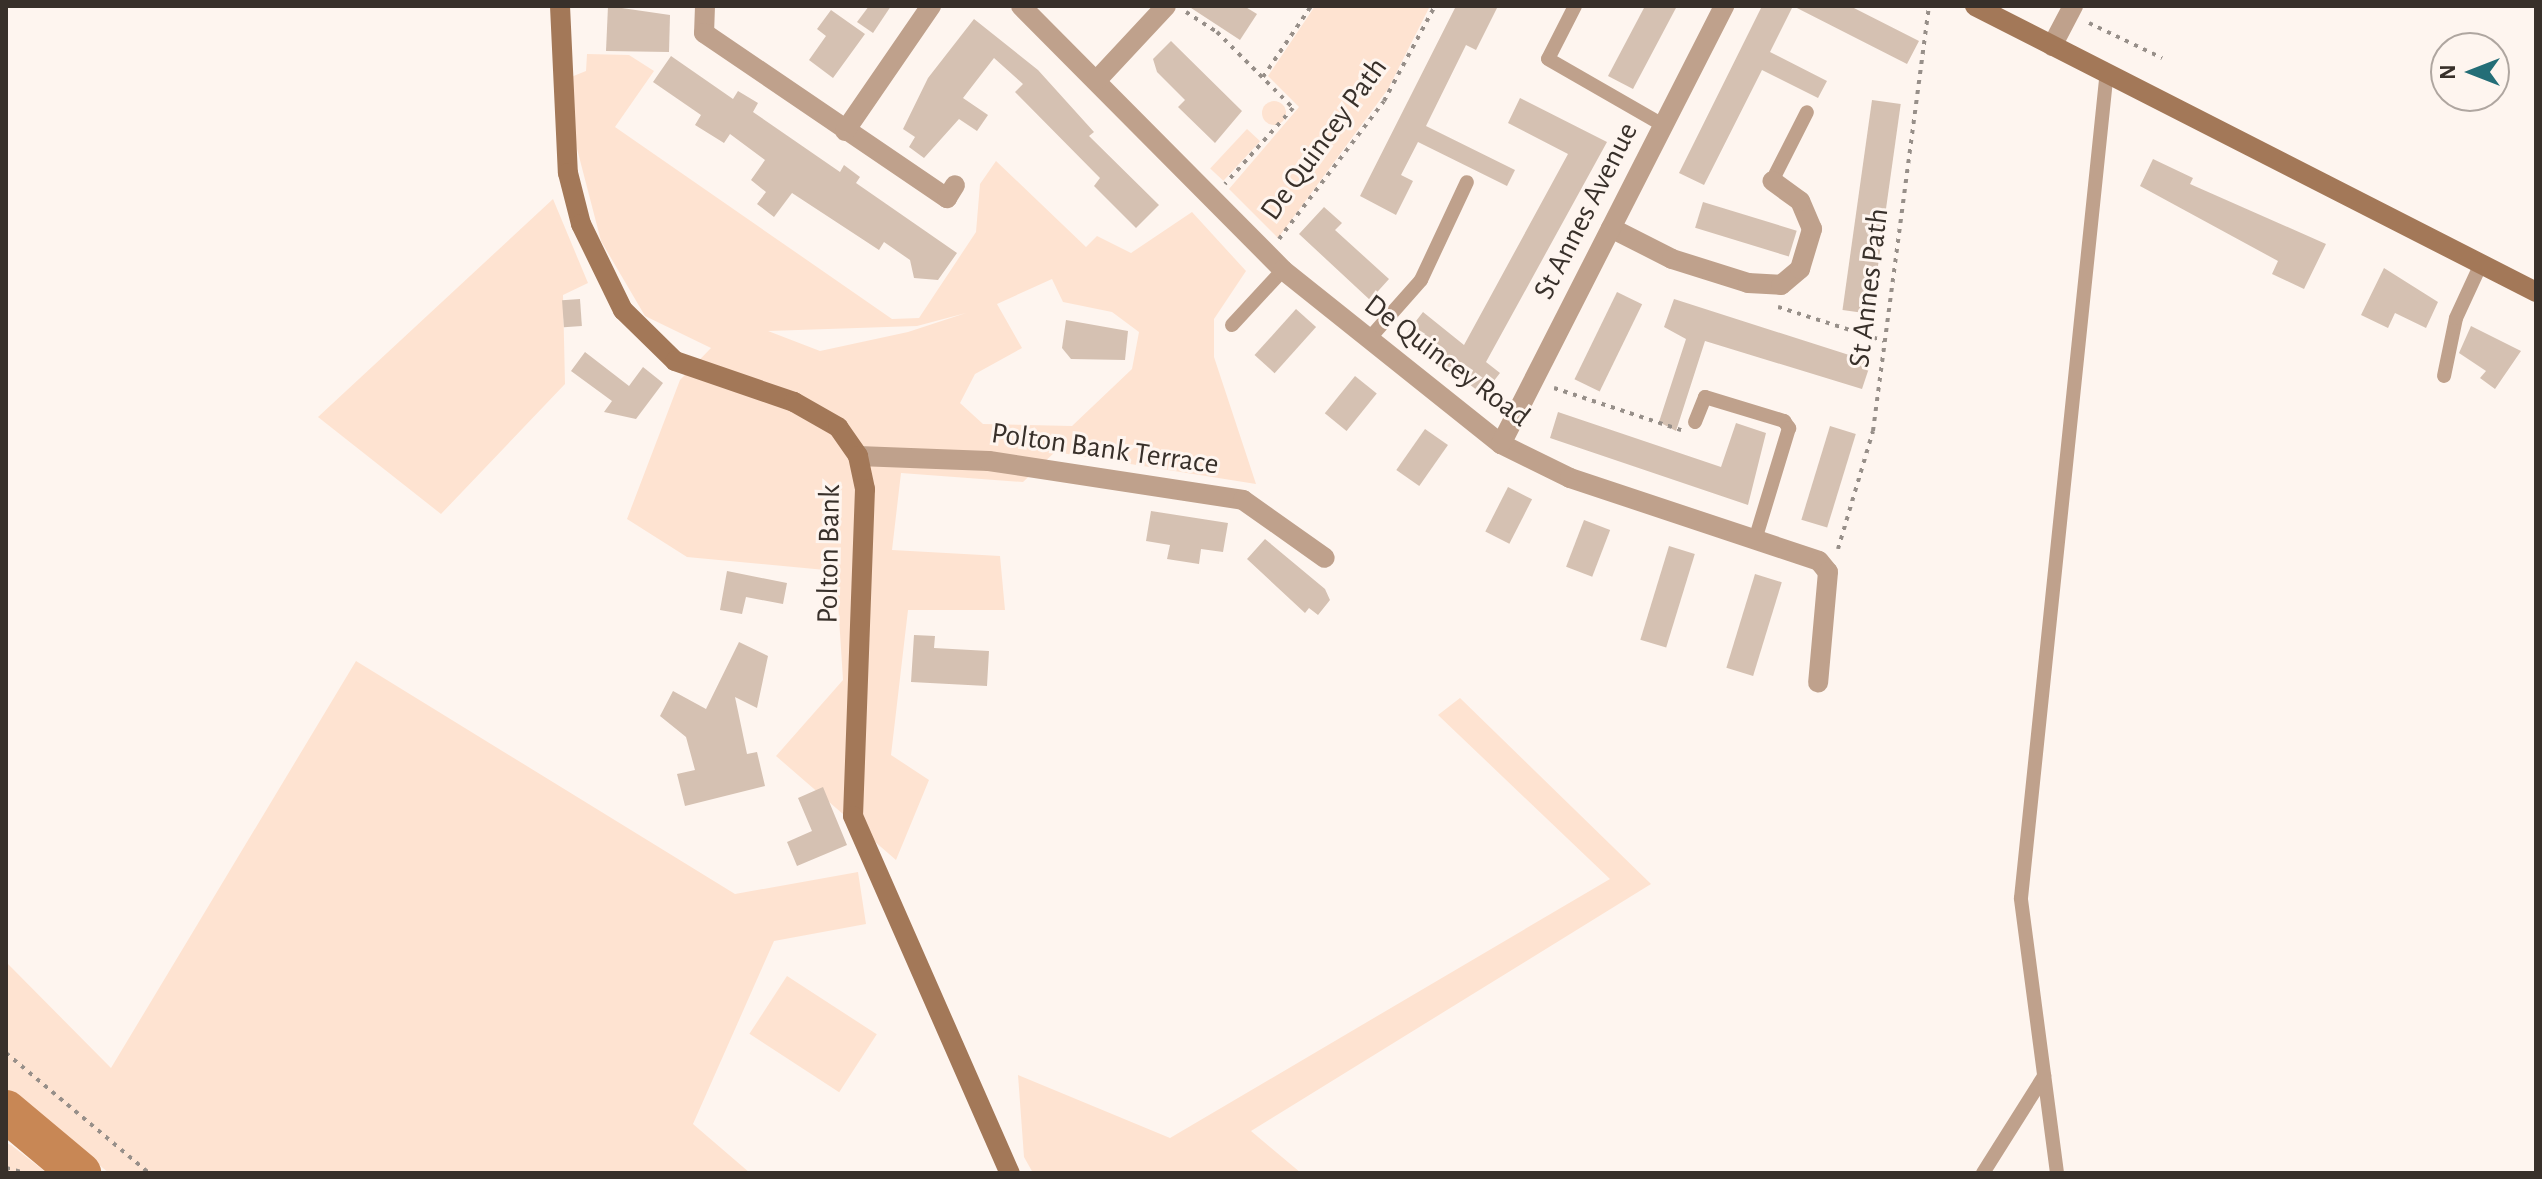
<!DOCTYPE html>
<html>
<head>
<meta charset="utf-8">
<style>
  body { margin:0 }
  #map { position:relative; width:2542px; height:1179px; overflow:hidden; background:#fef5ef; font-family:"Alegreya Sans",sans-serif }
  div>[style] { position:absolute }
  .green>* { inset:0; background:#fee3d1; transform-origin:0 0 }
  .round { border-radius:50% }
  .river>* { height:42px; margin:-21px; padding:0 21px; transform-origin:21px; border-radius:21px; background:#c88755 }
  .building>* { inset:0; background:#d5c1b2; transform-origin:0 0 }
  .path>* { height:4px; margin-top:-2px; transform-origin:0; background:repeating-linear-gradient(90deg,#978f89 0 4px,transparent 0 10px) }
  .lane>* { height:14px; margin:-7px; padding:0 7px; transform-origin:7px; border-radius:7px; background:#bfa18c }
  .street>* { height:20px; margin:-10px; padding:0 10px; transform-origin:10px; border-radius:10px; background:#bfa18c }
  .secondary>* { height:20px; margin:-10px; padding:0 10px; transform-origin:10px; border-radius:10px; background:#a37858 }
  span { translate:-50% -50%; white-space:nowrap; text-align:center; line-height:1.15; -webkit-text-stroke:6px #fef5ef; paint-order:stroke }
  .street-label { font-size:30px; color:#38302a }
  .frame { position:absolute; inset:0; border:8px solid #38302a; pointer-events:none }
  .north { position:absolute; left:2430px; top:32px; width:80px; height:80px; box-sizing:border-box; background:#fef5ef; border:2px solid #afa6a0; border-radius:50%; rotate:270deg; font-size:22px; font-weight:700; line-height:32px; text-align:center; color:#38302a }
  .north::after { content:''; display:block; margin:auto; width:28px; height:36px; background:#246e77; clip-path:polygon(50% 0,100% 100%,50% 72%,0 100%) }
</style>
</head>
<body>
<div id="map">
  <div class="green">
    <i style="clip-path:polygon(1315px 6px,1430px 6px,1388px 89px,1278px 238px,1229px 189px,1299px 107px,1268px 76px)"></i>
    <i style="clip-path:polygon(evenodd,587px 54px,629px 55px,654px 71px,615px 127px,892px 319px,919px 318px,976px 232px,980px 184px,996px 161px,1086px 247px,1097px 236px,1131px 253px,1192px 212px,1246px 271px,1214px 319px,1214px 357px,1256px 484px,1055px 452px,1023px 482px,901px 473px,892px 550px,1000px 556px,1005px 610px,908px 610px,891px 755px,929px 780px,896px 860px,776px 756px,843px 680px,836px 571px,687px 557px,627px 519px,680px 380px,711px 348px,645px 316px,601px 241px,575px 141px,571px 77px,586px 71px,587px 54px,1052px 279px,1063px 302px,1112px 312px,1139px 332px,1132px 369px,1072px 426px,983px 424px,960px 403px,975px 374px,1022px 348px,997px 304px,1052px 279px,587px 54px,966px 313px,908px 332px,820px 351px,768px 331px,917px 326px,966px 313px)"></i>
    <i class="round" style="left:1262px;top:101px;width:24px;height:24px"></i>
    <i style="left:1247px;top:129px;width:18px;height:54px;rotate:43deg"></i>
    <i style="clip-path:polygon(553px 199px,588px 283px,563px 295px,565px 384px,441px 514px,318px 417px)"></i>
    <i style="clip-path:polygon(356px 661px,735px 894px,858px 872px,866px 924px,774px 941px,693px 1124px,750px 1173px,109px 1173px,6px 1089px,6px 962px,111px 1068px)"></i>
    <i style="clip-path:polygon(1460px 698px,1651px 884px,1251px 1131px,1301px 1173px,1033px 1173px,1024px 1157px,1018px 1075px,1170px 1138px,1610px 879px,1438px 715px)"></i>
    <i style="left:787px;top:976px;width:107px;height:69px;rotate:33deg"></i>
    <i style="clip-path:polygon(6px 1143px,11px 1145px,47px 1173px,6px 1173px)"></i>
  </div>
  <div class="river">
    <i style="left:6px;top:1111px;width:97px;rotate:40deg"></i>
  </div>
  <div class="building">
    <i style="clip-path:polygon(608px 6px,670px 15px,669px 52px,606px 51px)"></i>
    <i style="clip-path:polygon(869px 6px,891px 6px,873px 33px,857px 22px)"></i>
    <i style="clip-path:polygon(1188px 6px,1244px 6px,1257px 14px,1240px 40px)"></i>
    <i style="clip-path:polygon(1456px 6px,1498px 6px,1476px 50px,1466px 45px,1426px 126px,1515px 170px,1507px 186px,1418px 142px,1401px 175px,1413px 181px,1396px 215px,1360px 196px)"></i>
    <i style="clip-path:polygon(1645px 6px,1677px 6px,1633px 89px,1608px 76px)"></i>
    <i style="clip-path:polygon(1762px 6px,1850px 6px,1919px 41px,1907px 64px,1793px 6px,1770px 52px,1827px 81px,1818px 98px,1762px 70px,1704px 185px,1679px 173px)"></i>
    <i style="clip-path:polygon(831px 10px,865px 34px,833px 78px,809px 60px,826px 36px,817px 29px)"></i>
    <i style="clip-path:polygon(974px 19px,1038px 70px,1094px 132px,1089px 136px,1159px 205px,1136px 228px,1094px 186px,1100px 178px,1015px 92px,1023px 84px,994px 58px,963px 98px,988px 115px,977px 131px,959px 119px,924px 158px,909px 147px,915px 137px,903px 129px,928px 78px)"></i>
    <i style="clip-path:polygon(1171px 41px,1242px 111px,1215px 143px,1178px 107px,1185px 100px,1157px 72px,1153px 59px)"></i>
    <i style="clip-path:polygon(671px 56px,733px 99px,738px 91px,758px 103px,753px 112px,840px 172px,844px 165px,860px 177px,856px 183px,957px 253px,938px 280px,914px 278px,910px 260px,884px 242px,879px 250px,792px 193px,774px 217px,757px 204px,766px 192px,751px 180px,765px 160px,730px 134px,724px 143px,695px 125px,701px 115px,653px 82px)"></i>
    <i style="clip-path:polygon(1520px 98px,1607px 142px,1486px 362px,1500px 373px,1483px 395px,1406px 334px,1423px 312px,1464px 345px,1568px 154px,1508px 123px)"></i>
    <i style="left:1872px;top:100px;width:29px;height:212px;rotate:8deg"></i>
    <i style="clip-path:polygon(2153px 159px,2193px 178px,2190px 184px,2326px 244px,2304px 289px,2272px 274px,2278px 261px,2140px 186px)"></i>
    <i style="left:1703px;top:202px;width:98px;height:27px;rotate:17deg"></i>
    <i style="clip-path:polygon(1324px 207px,1342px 223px,1335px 230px,1389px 279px,1370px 300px,1299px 234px)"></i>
    <i style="clip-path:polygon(2384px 268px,2438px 302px,2426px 328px,2395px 313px,2388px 328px,2361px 315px)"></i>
    <i style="left:1617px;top:292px;width:28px;height:97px;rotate:26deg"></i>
    <i style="left:580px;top:299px;width:27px;height:18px;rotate:86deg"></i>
    <i style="clip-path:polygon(1674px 299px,1871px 362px,1862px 389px,1705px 341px,1676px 431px,1659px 422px,1686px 339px,1664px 327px)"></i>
    <i style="left:1296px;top:309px;width:27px;height:62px;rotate:42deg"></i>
    <i style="clip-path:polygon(1066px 320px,1128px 331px,1125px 360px,1071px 359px,1062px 348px)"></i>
    <i style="clip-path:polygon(2471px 326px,2521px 351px,2495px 389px,2480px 378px,2486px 371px,2459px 353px)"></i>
    <i style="clip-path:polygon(585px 352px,629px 386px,643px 367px,663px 383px,636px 419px,604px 412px,612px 401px,571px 371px)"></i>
    <i style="left:1355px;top:376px;width:28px;height:48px;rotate:39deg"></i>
    <i style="clip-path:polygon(1558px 412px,1721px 467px,1736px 423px,1766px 433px,1748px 505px,1550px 438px)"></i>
    <i style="left:1830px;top:426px;width:27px;height:98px;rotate:17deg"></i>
    <i style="left:1425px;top:429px;width:28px;height:50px;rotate:35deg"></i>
    <i style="left:1508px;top:487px;width:27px;height:50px;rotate:27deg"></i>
    <i style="clip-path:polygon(1151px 511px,1228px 523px,1223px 552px,1201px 549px,1199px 564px,1167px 559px,1170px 545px,1146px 541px)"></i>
    <i style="left:1584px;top:520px;width:28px;height:50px;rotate:21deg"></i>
    <i style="clip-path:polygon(1265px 539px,1325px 589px,1330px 600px,1318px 615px,1309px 608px,1305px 613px,1247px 559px)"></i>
    <i style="left:1669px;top:546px;width:27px;height:98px;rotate:17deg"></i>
    <i style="clip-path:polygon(727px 571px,787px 583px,783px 604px,746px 597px,742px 614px,720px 610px)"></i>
    <i style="left:1755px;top:574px;width:28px;height:98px;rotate:17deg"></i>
    <i style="clip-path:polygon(914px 635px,935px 636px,934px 648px,989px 651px,987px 686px,911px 682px)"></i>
    <i style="clip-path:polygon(739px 642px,768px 656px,757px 708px,735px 697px,747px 754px,757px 752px,765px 786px,685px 806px,677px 774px,695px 770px,686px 737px,660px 716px,673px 691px,706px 709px)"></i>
    <i style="clip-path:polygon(823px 787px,847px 845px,797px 866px,787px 842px,812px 831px,798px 798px)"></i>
  </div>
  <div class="path">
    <i style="left:1186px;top:12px;width:37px;rotate:33deg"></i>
    <i style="left:1217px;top:32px;width:107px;rotate:45deg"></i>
    <i style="left:1293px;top:108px;width:102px;rotate:131.8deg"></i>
    <i style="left:2089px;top:23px;width:81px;rotate:25.6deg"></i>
    <i style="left:1263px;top:77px;width:86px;rotate:-55.9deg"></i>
    <i style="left:1279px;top:239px;width:173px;rotate:-52.7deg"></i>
    <i style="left:1384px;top:101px;width:108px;rotate:-61.8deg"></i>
    <i style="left:1778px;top:307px;width:111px;rotate:17.8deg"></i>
    <i style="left:1554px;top:388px;width:134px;rotate:18.3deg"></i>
    <i style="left:1838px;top:549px;width:123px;rotate:-73.5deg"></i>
    <i style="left:1873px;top:431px;width:429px;rotate:-82.5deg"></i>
    <i style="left:6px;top:1053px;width:187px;rotate:40deg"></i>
    <i style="left:6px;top:1168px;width:21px;rotate:14deg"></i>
  </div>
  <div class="lane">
    <i style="left:1575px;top:6px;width:59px;rotate:117deg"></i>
    <i style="left:1548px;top:59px;width:133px;rotate:29.9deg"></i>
    <i style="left:1772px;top:181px;width:77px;rotate:-63.1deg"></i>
    <i style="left:1232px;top:325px;width:75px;rotate:-47.2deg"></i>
    <i style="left:1368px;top:340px;width:80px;rotate:-48.5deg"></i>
    <i style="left:1421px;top:280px;width:108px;rotate:-64.9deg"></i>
    <i style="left:2444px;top:376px;width:59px;rotate:-78.3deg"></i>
    <i style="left:2456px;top:318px;width:60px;rotate:-65.2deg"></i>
    <i style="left:1695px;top:422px;width:27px;rotate:-68deg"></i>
    <i style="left:1705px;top:397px;width:83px;rotate:16.9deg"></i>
    <i style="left:1784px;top:421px;width:9px;rotate:54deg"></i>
    <i style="left:1789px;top:428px;width:117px;rotate:106.9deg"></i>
    <i style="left:1983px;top:1173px;width:115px;rotate:-57.8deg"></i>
    <i style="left:2057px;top:1173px;width:277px;rotate:-97.5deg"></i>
    <i style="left:2021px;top:898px;width:832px;rotate:-84.07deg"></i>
  </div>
  <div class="street">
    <i style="left:705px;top:6px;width:27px;rotate:92deg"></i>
    <i style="left:704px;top:33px;width:294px;rotate:34.2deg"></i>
    <i style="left:947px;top:198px;width:15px;rotate:-58deg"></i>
    <i style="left:1021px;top:6px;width:372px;rotate:45.2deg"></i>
    <i style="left:1283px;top:270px;width:279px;rotate:38.6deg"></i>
    <i style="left:1501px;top:444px;width:77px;rotate:26.2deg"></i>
    <i style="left:1570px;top:478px;width:262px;rotate:18.4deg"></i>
    <i style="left:1819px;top:561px;width:14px;rotate:51deg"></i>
    <i style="left:1828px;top:572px;width:111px;rotate:95.1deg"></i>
    <i style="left:2052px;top:46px;width:45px;rotate:-62.3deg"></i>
    <i style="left:1097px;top:80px;width:101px;rotate:-47deg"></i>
    <i style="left:845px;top:131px;width:152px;rotate:-55.5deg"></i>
    <i style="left:1611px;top:228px;width:68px;rotate:26.9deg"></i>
    <i style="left:1672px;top:259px;width:80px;rotate:17.5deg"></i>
    <i style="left:1748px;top:283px;width:33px;rotate:3deg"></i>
    <i style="left:1781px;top:285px;width:25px;rotate:-40deg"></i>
    <i style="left:1800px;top:269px;width:42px;rotate:-73.3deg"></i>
    <i style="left:1812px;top:229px;width:30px;rotate:-113deg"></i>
    <i style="left:1800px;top:201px;width:34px;rotate:-144deg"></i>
    <i style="left:1501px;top:444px;width:492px;rotate:-63deg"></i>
    <i style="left:858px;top:456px;width:131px;rotate:2.2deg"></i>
    <i style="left:989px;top:461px;width:257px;rotate:8.7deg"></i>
    <i style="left:1243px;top:500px;width:100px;rotate:35.3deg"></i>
  </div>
  <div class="secondary">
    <i style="left:560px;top:6px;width:167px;rotate:87.3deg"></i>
    <i style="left:568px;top:173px;width:53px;rotate:75.7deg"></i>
    <i style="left:581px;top:224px;width:96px;rotate:64deg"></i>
    <i style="left:623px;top:310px;width:73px;rotate:44.4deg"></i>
    <i style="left:675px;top:361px;width:126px;rotate:19deg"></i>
    <i style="left:794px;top:402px;width:51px;rotate:29.6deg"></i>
    <i style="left:838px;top:427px;width:35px;rotate:55deg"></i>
    <i style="left:858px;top:456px;width:34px;rotate:78deg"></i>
    <i style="left:865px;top:489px;width:327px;rotate:92.1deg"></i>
    <i style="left:853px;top:816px;width:390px;rotate:66.3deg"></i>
    <i style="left:1975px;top:6px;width:630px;rotate:27.01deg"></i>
  </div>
  <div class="street-label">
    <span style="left:1324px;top:139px;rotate:-54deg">De Quincey Path</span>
    <span style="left:1586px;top:211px;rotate:-63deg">St Annes Avenue</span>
    <span style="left:1869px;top:288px;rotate:-83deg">St Annes Path</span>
    <span style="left:1447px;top:361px;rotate:37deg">De Quincey Road</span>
    <span style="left:1105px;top:449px;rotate:8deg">Polton Bank Terrace</span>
    <span style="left:829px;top:554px;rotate:-89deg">Polton Bank</span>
  </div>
  <div class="frame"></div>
  <div class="north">N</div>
</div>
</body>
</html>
